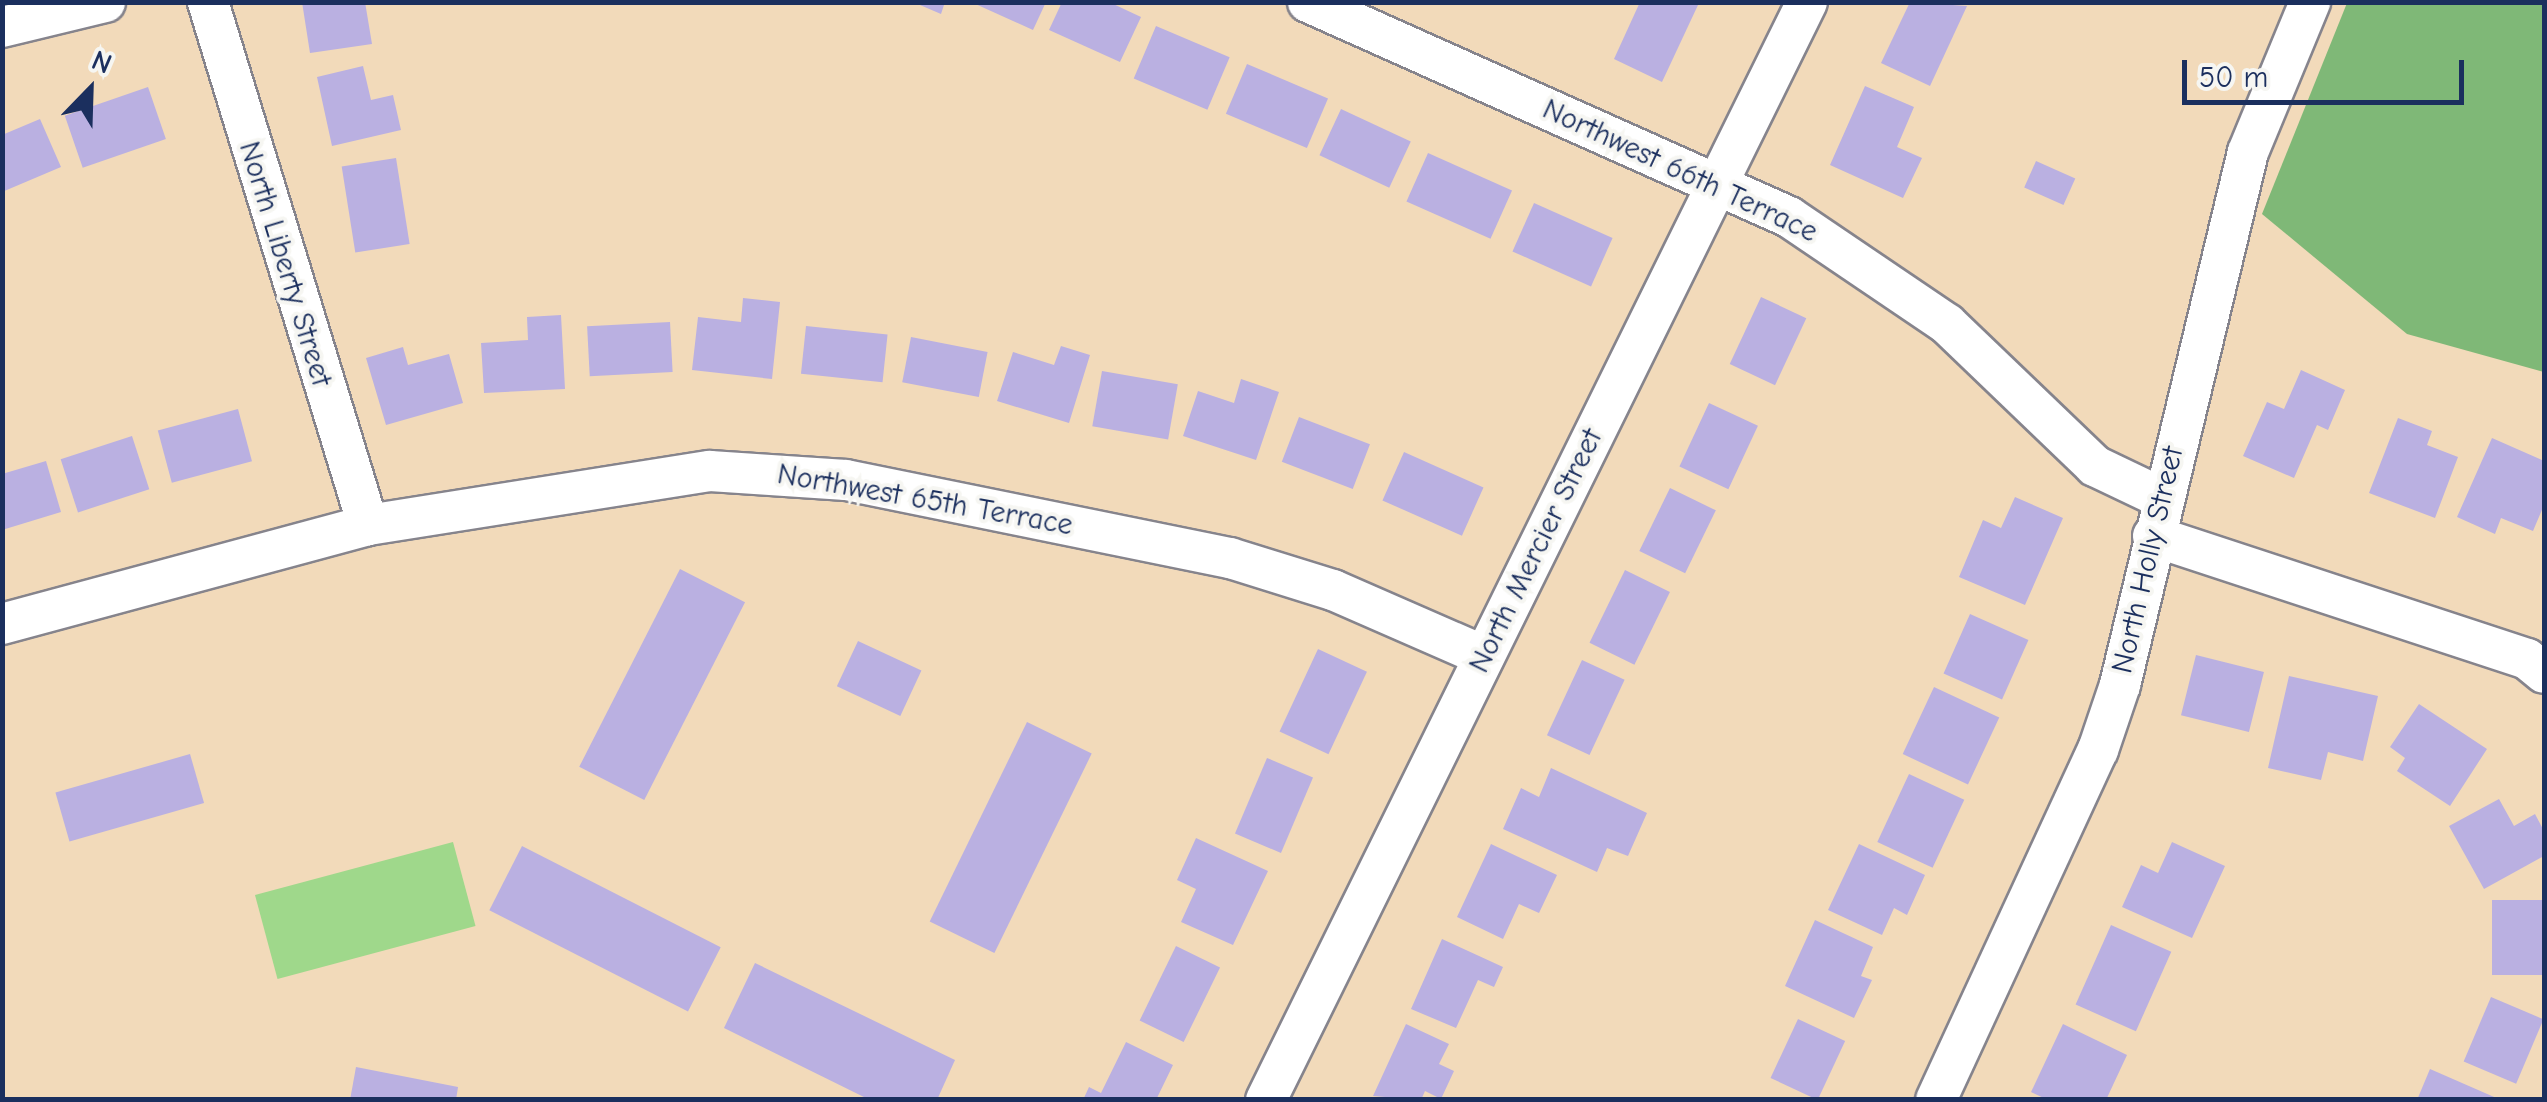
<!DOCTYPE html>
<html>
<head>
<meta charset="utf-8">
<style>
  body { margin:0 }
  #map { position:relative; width:2547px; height:1102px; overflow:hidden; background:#f2daba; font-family:"Comic Neue",sans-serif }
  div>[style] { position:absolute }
  .green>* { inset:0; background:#9fd88b; transform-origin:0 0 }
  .forest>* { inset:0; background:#7fb877 }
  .building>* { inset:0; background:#bab0e1; transform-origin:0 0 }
  .roads { filter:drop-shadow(2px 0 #86848c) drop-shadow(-2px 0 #86848c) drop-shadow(0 2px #86848c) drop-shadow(0 -2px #86848c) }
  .street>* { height:40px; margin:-20px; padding:0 20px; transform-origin:20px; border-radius:20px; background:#fff }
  span { translate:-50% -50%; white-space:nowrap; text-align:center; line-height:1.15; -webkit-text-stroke:8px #f6f6f2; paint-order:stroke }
  .street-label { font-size:30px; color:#1b2f5e }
  .frame { position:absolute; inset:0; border:5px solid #1b2f5e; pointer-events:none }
  .north { position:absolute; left:40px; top:40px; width:100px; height:100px; -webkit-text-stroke:8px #f6f6f2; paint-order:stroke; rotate:23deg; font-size:28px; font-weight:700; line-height:40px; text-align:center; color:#1b2f5e }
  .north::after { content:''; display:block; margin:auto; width:35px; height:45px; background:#1b2f5e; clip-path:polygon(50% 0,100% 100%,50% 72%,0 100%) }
  .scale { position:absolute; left:2182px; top:60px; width:282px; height:45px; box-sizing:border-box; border:5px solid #1b2f5e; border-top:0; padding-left:12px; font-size:30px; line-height:35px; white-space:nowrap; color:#1b2f5e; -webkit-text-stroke:8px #f6f6f2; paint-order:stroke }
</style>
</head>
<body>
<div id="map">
  <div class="green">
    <i style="left:453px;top:842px;width:87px;height:205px;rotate:75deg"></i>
  </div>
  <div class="forest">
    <i style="clip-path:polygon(2347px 3px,2544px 3px,2544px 372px,2407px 334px,2262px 214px)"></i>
  </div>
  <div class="building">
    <i style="clip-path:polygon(302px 2px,365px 2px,372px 44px,310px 53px)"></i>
    <i style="clip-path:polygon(913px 2px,945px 2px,941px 14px)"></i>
    <i style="clip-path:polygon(971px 2px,1046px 2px,1033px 30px)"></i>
    <i style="clip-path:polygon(1062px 2px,1109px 2px,1141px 17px,1120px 62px,1049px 30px)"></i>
    <i style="clip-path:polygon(1640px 2px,1698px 5px,1662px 82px,1614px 59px)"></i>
    <i style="clip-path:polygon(1910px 2px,1967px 6px,1930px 86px,1881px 63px)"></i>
    <i style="left:1156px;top:26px;width:80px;height:57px;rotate:23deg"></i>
    <i style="left:1247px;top:64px;width:88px;height:54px;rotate:23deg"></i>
    <i style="clip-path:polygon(363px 66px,371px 100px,393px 95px,401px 130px,332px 146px,317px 77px)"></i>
    <i style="clip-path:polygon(1865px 86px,1914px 107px,1897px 147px,1922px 158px,1903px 198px,1830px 165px)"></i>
    <i style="left:148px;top:87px;width:55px;height:88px;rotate:71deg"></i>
    <i style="left:1341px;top:109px;width:77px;height:51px;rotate:25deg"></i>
    <i style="clip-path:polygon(40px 119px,61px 167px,2px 192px,2px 135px)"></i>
    <i style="left:1428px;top:153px;width:92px;height:53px;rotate:24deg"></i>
    <i style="left:396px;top:158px;width:87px;height:55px;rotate:81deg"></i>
    <i style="left:2036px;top:161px;width:43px;height:29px;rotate:24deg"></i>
    <i style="left:1534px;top:203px;width:86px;height:53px;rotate:24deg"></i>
    <i style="left:1761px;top:297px;width:50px;height:74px;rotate:25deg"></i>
    <i style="clip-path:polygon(743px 298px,780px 302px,772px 379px,692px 370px,698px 317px,741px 322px)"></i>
    <i style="clip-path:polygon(561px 315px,565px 389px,484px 393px,481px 343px,528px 340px,527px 317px)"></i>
    <i style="left:670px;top:322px;width:50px;height:83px;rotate:87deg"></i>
    <i style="left:806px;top:326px;width:82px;height:48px;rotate:6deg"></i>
    <i style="left:911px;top:337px;width:78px;height:46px;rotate:11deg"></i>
    <i style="clip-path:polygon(1061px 346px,1090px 355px,1069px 423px,997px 401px,1013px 352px,1054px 365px)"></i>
    <i style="clip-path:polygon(403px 347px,408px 365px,449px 354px,463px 403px,386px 425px,366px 358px)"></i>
    <i style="clip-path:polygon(2301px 370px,2345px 390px,2328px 430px,2317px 425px,2294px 478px,2243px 456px,2267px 402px,2284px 409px)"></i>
    <i style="left:1102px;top:371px;width:77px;height:56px;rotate:10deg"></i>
    <i style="clip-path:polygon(1241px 379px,1279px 392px,1256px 460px,1183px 436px,1198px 391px,1234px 403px)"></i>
    <i style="left:1709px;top:403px;width:54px;height:70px;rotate:25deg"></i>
    <i style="left:238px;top:409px;width:54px;height:83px;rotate:75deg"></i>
    <i style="left:1299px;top:417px;width:76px;height:48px;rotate:21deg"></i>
    <i style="clip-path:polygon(2398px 418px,2432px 431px,2427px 445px,2458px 457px,2435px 518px,2369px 493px)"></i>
    <i style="left:132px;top:436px;width:56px;height:75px;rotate:72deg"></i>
    <i style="clip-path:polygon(2492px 438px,2544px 461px,2544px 505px,2533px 531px,2501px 518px,2495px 534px,2457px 517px)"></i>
    <i style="left:1404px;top:452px;width:87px;height:53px;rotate:24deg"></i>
    <i style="clip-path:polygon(46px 461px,61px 512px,2px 530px,2px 474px)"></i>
    <i style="left:1670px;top:488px;width:51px;height:70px;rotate:26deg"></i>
    <i style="clip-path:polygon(2015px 497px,2063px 518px,2025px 605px,1959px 577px,1983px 520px,2001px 528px)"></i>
    <i style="left:680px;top:569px;width:73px;height:222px;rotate:27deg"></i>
    <i style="left:1625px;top:570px;width:50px;height:81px;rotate:26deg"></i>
    <i style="left:1970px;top:614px;width:64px;height:65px;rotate:24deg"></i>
    <i style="left:858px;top:641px;width:70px;height:50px;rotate:25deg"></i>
    <i style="left:1318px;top:649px;width:54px;height:91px;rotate:25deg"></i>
    <i style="left:2196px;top:655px;width:70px;height:62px;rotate:14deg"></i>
    <i style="left:1582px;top:660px;width:47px;height:83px;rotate:25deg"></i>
    <i style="clip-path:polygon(2289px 676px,2378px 696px,2363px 761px,2328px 752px,2321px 780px,2268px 768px)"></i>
    <i style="left:1934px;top:687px;width:72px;height:74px;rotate:25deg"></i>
    <i style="clip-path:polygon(2419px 704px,2487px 749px,2450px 806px,2397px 771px,2405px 758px,2390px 747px)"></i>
    <i style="left:1027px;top:722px;width:72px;height:222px;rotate:26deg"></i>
    <i style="left:190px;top:754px;width:51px;height:140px;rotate:74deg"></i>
    <i style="left:1267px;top:758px;width:50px;height:82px;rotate:23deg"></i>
    <i style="clip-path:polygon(1551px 768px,1647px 813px,1628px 856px,1607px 848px,1597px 872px,1503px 829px,1521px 788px,1539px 797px)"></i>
    <i style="left:1909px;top:774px;width:61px;height:75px;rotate:25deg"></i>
    <i style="clip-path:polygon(2499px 799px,2514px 826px,2535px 814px,2544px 831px,2544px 856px,2484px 889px,2449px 826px)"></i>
    <i style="clip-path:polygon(1196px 838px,1268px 871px,1233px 945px,1181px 922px,1196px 889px,1177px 880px)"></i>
    <i style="clip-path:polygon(2172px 842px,2225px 866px,2192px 938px,2122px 907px,2141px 865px,2158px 873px)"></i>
    <i style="clip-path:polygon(1491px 844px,1557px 875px,1539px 913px,1519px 904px,1503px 939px,1457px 917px)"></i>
    <i style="clip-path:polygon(1859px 844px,1925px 875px,1907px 915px,1894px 908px,1882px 935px,1828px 910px)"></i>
    <i style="left:522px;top:846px;width:223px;height:72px;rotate:27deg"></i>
    <i style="left:2544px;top:900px;width:75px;height:52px;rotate:90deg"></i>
    <i style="clip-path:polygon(1815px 920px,1873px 947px,1861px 976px,1872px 980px,1854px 1018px,1785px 986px)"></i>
    <i style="left:2111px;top:925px;width:66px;height:87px;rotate:24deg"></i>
    <i style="clip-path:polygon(1442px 939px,1503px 967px,1494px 987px,1478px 980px,1456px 1028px,1411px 1009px)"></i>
    <i style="left:1176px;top:946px;width:49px;height:83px;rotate:26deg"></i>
    <i style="clip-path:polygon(755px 963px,955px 1060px,937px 1100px,870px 1100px,724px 1028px)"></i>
    <i style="left:2491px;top:997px;width:57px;height:70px;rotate:23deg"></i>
    <i style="left:1798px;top:1019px;width:52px;height:65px;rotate:25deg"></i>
    <i style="clip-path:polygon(1406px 1024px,1449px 1044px,1439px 1064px,1454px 1071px,1441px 1099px,1425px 1091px,1421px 1100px,1373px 1096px)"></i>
    <i style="clip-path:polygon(2063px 1024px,2127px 1055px,2106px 1100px,2048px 1100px,2031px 1092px)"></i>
    <i style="clip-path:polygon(1126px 1042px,1173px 1065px,1156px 1100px,1083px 1100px,1089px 1087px,1101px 1093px)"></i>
    <i style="clip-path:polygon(356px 1067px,458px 1087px,456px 1100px,350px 1100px)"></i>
    <i style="clip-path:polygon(2430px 1069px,2501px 1100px,2417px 1100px)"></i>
  </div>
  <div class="roads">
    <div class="street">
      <i style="left:208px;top:2px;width:547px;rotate:72.99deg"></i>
      <i style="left:1308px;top:2px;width:527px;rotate:24.08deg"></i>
      <i style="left:1789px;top:217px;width:191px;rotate:34.1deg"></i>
      <i style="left:1947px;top:324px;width:205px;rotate:43.8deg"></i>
      <i style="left:2095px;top:466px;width:74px;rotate:25.5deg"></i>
      <i style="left:2px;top:27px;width:106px;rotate:-13.6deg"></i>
      <i style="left:2153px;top:536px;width:394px;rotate:18.2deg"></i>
      <i style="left:2527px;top:659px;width:22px;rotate:39deg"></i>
      <i style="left:2px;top:624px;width:379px;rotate:-15.1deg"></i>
      <i style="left:368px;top:525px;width:346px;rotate:-9deg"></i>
      <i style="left:710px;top:471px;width:136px;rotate:3.8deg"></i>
      <i style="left:846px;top:480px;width:392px;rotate:11.5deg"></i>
      <i style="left:1230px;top:558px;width:108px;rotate:17.3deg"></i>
      <i style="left:1333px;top:590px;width:165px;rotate:23.6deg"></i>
      <i style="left:1266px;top:1100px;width:1224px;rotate:-63.77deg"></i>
      <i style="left:1936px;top:1100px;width:386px;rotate:-65.2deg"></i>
      <i style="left:2098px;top:750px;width:69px;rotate:-71.3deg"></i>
      <i style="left:2120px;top:685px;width:548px;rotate:-76.5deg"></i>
      <i style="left:2248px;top:152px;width:162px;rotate:-67.5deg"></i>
    </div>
  </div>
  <div class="street-label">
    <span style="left:1680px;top:171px;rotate:25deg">Northwest 66th Terrace</span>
    <span style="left:285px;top:264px;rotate:73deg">North Liberty Street</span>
    <span style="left:925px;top:500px;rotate:10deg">Northwest 65th Terrace</span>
    <span style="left:1536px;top:551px;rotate:-64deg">North Mercier Street</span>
    <span style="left:2148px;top:560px;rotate:-77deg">North Holly Street</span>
  </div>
  <div class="frame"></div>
  <div class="north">N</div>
  <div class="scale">50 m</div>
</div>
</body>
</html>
